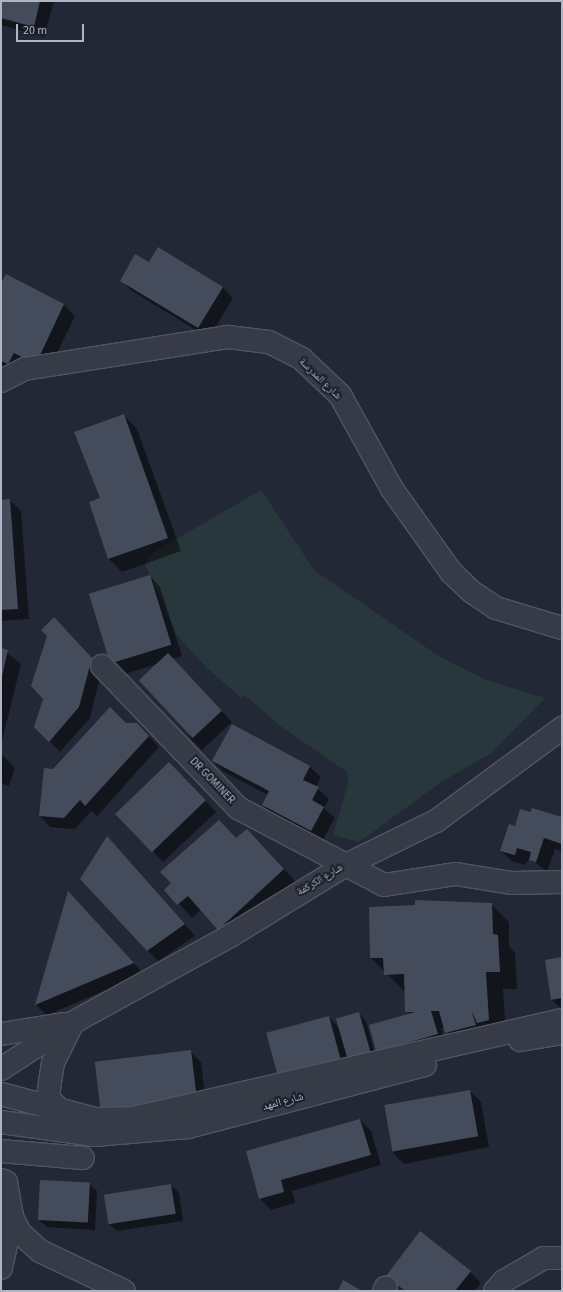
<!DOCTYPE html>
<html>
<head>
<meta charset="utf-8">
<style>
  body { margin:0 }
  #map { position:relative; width:563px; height:1292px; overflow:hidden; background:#232836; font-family:"Source Sans 3","Noto Naskh Arabic",sans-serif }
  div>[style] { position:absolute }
  .green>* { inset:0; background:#28373b }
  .shadow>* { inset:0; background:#0007 }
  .building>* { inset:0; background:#444b5b; transform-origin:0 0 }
  .roads { filter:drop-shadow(1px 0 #515562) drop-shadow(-1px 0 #515562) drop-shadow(0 1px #515562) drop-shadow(0 -1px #515562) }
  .minor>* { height:22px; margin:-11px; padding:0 11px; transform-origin:11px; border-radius:11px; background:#363b47 }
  span { translate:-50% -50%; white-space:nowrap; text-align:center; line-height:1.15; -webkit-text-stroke:4px #1c202c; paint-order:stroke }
  .street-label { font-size:11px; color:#b1b5c3 }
  .frame { position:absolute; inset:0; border:2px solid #b1b5c3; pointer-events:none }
  .scale { position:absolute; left:16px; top:24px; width:68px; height:18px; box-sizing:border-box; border:2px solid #b1b5c3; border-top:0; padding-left:5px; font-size:12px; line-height:14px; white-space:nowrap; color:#b1b5c3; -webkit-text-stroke:3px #1c202c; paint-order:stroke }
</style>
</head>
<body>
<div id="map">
  <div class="green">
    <i style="clip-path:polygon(261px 490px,314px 570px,440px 657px,486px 680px,545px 698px,491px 753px,440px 783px,359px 842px,333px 835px,348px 783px,347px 772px,279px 725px,245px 695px,241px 698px,206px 667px,176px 634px,145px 564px,149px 555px)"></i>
  </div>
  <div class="shadow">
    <i style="clip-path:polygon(1px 1px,54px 1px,44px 37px,1px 25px)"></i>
    <i style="clip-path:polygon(149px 264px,222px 287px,233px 298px,209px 338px,132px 291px,121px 280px)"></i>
    <i style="clip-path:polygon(6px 275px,64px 305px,75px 316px,47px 374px,19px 374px,1px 366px,1px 285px)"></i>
    <i style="clip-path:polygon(124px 415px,137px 429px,181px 551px,122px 572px,108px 558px,101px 499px)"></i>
    <i style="clip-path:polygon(10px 500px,21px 511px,29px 619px,1px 621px,1px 501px)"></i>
    <i style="clip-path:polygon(150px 576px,160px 587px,182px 656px,172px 659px,232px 722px,202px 750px,191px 739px,160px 663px,122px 675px,111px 664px)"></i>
    <i style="clip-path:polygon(65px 629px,102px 669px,90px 718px,60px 752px,35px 726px)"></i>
    <i style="clip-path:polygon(1px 642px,2px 649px,21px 664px,1px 745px)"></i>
    <i style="clip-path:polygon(126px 724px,137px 724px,159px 747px,97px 816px,91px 811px,75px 829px,50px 827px,40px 816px,53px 771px)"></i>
    <i style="clip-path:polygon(232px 725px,310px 767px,321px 777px,316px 787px,329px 799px,324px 808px,335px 818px,322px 841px,274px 816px,263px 805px,268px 795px,224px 772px,213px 761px)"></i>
    <i style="clip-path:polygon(1px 754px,15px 768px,9px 786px,1px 783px)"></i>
    <i style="clip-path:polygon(180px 774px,216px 812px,163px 862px,117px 814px)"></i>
    <i style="clip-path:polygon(531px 813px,562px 818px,562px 851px,555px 849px,547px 872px,530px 858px,525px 865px,512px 861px,501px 851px,516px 827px)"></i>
    <i style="clip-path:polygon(237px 839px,261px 844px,297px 883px,232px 943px,201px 910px,192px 918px,166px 890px)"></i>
    <i style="clip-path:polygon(118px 849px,195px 936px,158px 961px,147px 950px)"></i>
    <i style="clip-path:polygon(68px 893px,144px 974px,47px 1015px,36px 1005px)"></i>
    <i style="clip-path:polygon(491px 904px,509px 922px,509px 947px,515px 953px,517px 989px,503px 989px,506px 1037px,495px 1040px,481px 1025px,483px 1032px,453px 1040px,445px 1028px,441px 1028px,445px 1041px,377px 1051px,409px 1014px,405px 992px,371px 958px,370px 908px)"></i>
    <i style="clip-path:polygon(562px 958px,562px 1009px,552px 1000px)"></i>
    <i style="clip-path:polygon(359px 1013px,366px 1021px,377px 1061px,352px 1071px,268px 1034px,329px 1017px,339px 1028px)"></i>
    <i style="clip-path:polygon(190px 1051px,201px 1062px,207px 1111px,113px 1123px)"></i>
    <i style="clip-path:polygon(470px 1091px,481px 1102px,489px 1147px,404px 1164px,393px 1153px)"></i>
    <i style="clip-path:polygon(360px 1120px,371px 1131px,381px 1165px,292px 1191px,295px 1203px,271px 1210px,260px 1199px,247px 1152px)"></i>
    <i style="clip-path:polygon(90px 1184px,97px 1191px,95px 1230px,47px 1227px,39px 1220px)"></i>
    <i style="clip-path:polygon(171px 1185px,179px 1193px,183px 1221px,117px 1231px,109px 1224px)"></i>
    <i style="clip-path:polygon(470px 1272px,481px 1283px,474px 1291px,403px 1291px,387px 1276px)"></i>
  </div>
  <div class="building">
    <i style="clip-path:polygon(1px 1px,40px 1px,34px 27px,1px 18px)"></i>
    <i style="clip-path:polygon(158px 247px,223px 287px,198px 328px,120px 281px,135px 254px,149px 262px)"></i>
    <i style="clip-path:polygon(6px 274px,64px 304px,36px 364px,14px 353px,8px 364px,1px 361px,1px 283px)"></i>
    <i style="clip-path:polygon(124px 414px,168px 538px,108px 559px,89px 502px,100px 498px,74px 432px)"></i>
    <i style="clip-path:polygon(10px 499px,18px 609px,1px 610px,1px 500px)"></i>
    <i style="left:150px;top:575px;width:73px;height:64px;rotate:73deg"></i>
    <i style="clip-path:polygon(54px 617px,92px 658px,79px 707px,49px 742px,34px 727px,43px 699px,31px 686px,47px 636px,41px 630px)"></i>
    <i style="clip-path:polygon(1px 648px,8px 650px,2px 676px,1px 676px)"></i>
    <i style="left:168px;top:653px;width:79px;height:40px;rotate:47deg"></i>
    <i style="clip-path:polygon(110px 707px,126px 723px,137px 723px,149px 736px,85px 806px,80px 800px,64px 818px,39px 816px,44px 768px,53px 769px)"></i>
    <i style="clip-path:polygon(232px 724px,310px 766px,303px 780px,319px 787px,312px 800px,324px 807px,311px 831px,262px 805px,269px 791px,212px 761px)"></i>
    <i style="left:169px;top:762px;width:53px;height:75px;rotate:46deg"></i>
    <i style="clip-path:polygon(532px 808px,562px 817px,562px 844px,544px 838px,536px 862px,529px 860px,531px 852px,517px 848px,515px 855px,500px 851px,509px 824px,515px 826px,520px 809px,530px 812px)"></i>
    <i style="clip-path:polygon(219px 820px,236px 838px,247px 829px,284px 869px,218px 930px,188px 896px,177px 905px,164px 890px,171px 883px,160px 872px)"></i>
    <i style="clip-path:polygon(107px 836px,185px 924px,147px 951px,80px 879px)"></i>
    <i style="clip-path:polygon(68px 891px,134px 963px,35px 1005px)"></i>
    <i style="clip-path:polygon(415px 900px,492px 903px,493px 934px,498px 935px,500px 972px,486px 972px,489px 1020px,477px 1023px,471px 1010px,476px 1025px,445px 1033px,439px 1011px,431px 1011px,438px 1034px,376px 1052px,369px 1025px,415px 1012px,405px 1012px,404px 974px,384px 975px,383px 958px,370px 958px,369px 907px,415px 905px)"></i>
    <i style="clip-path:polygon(562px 957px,562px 998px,551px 1000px,545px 960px)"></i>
    <i style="left:359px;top:1012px;width:43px;height:24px;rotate:74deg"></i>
    <i style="left:329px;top:1016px;width:47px;height:65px;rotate:75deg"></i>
    <i style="left:191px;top:1050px;width:50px;height:97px;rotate:83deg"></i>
    <i style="left:470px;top:1090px;width:47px;height:87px;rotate:80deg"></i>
    <i style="clip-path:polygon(360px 1119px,371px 1155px,281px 1180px,284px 1192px,259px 1199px,246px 1151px)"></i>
    <i style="left:40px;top:1180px;width:50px;height:40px;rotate:3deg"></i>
    <i style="left:171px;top:1184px;width:30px;height:68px;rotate:81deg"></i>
    <i style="clip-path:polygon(420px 1231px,471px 1271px,455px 1291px,405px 1291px,386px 1276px)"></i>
    <i style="clip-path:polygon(343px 1280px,362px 1291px,338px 1291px)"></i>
  </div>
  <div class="roads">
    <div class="minor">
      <i style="left:1px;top:381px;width:27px;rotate:-27deg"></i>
      <i style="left:25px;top:369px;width:206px;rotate:-9deg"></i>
      <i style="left:228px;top:337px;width:41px;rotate:7deg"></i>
      <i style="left:269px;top:342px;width:37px;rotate:27deg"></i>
      <i style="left:302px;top:359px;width:52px;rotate:43.5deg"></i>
      <i style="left:340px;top:395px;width:107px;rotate:61deg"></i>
      <i style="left:392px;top:489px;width:102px;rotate:54.6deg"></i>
      <i style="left:451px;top:572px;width:29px;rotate:44deg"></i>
      <i style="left:472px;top:592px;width:29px;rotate:34deg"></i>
      <i style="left:496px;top:608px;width:69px;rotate:16.9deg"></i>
      <i style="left:102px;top:666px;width:197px;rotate:46.2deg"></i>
      <i style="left:238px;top:808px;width:165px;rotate:27.8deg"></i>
      <i style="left:384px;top:885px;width:73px;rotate:-8.7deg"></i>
      <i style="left:456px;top:874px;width:57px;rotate:9.1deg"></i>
      <i style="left:512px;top:883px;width:50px;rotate:-1.1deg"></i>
      <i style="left:1px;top:1034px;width:65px;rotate:-8.9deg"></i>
      <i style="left:520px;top:1040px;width:43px;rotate:-9.5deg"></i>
      <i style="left:1px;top:1069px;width:85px;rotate:-32.9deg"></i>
      <i style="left:72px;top:1023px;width:180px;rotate:-28.8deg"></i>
      <i style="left:230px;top:936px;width:136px;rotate:-31.5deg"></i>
      <i style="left:346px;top:865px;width:100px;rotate:-26.1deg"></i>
      <i style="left:436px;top:821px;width:157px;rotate:-36.4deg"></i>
      <i style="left:1px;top:1094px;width:97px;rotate:14.9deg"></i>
      <i style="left:95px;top:1119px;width:39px;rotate:-1deg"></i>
      <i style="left:134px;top:1118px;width:439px;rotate:-12.9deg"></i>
      <i style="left:59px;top:1109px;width:16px;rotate:-135deg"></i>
      <i style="left:48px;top:1098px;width:16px;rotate:-83deg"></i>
      <i style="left:50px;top:1082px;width:19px;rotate:-81deg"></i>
      <i style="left:53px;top:1063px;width:43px;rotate:-64deg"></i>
      <i style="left:1px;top:1122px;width:95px;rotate:7.9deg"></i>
      <i style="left:95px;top:1135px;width:93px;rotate:-4.9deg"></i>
      <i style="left:188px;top:1127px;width:245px;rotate:-14.7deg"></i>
      <i style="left:1px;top:1151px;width:82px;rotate:4.9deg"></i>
      <i style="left:1px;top:1180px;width:5px;rotate:22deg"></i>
      <i style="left:6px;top:1182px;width:36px;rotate:80deg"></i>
      <i style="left:12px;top:1217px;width:18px;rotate:63deg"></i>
      <i style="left:20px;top:1233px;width:27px;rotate:42deg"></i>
      <i style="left:40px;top:1251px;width:93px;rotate:25.5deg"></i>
      <i style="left:1px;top:1268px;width:52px;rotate:-77.8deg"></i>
      <i style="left:384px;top:1291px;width:4px;rotate:-63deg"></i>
      <i style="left:495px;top:1291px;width:13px;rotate:-48deg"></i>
      <i style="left:504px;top:1281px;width:46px;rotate:-29.9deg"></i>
      <i style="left:544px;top:1258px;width:18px"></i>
    </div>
  </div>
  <div class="street-label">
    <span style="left:320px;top:379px;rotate:44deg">شارع المدرسة</span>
    <span style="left:212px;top:781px;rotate:46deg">DR GOMINER</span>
    <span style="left:320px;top:880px;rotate:-31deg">شارع الكركفة</span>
    <span style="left:283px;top:1102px;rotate:-15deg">شارع المهد</span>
  </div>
  <div class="frame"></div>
  <div class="scale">20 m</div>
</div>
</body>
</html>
